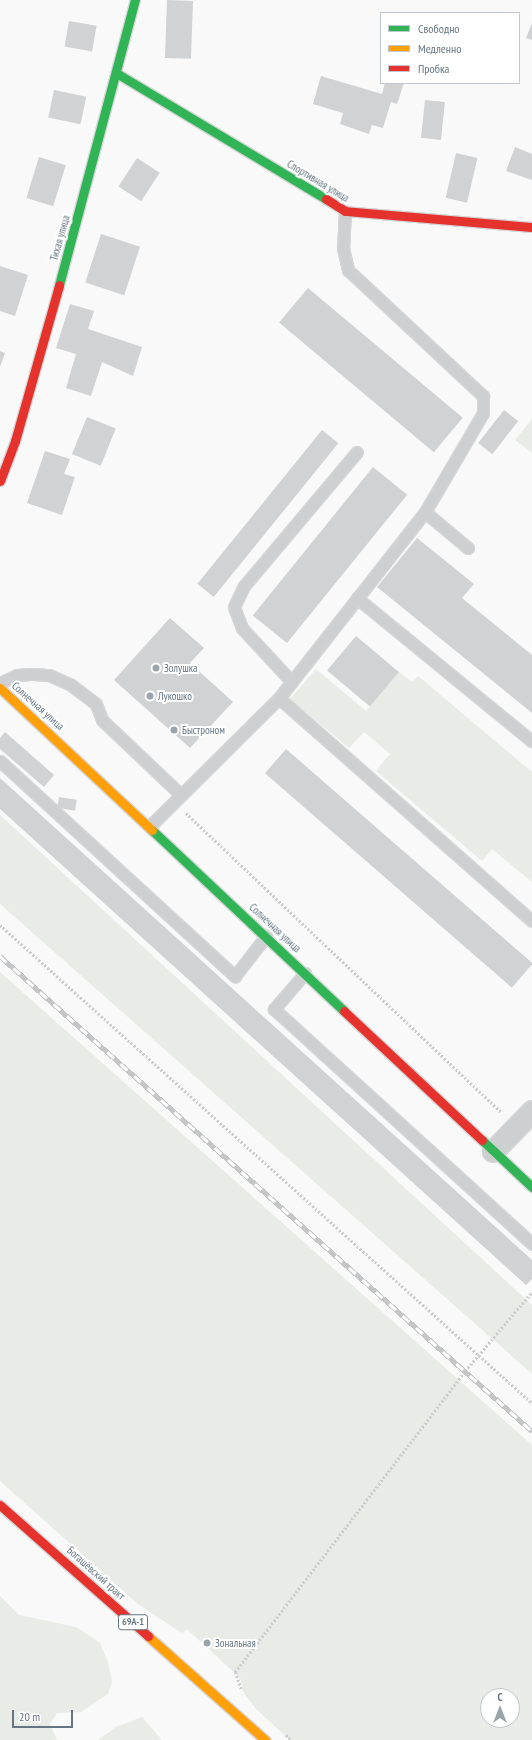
<!DOCTYPE html>
<html>
<head>
<meta charset="utf-8">
<style>
  body { margin:0 }
  #map { position:relative; width:532px; height:1740px; overflow:hidden; background:#f9f9f9; font-family:"PT Sans Narrow",sans-serif }
  div>[style] { position:absolute }
  .green>* { inset:0; background:#e8ebe6 }
  .building>* { inset:0; background:#d0d2d3; transform-origin:0 0 }
  .path>* { height:2.5px; margin-top:-1.25px; transform-origin:0; background:repeating-linear-gradient(90deg,#cbcccd 0 2px,transparent 0 4px) }
  .roads { filter:drop-shadow(1px 0 #d5d6d7) drop-shadow(-1px 0 #d5d6d7) drop-shadow(0 1px #d5d6d7) drop-shadow(0 -1px #d5d6d7) }
  .lane>* { height:11px; margin:-5.5px; padding:0 5.5px; transform-origin:5.5px; border-radius:5.5px; background:#cecfd0 }
  .street>* { height:21px; margin:-10.5px; padding:0 10.5px; transform-origin:10.5px; border-radius:10.5px; background:#cecfd0 }
  .fast>* { height:9px; margin:-4.5px; padding:0 4.5px; transform-origin:4.5px; border-radius:4.5px; background:#30b455 }
  .slow>* { height:9px; margin:-4.5px; padding:0 4.5px; transform-origin:4.5px; border-radius:4.5px; background:#ff9f0a }
  .jam>* { height:9px; margin:-4.5px; padding:0 4.5px; transform-origin:4.5px; border-radius:4.5px; background:#e5322d }
  .rail>* { height:4.5px; margin-top:-2.25px; transform-origin:0; background:repeating-linear-gradient(90deg,#fff 0 9px,#c3c5c6 0 18px); box-sizing:border-box; border-block:1px solid #c3c5c6 }
  .dots>* { width:11px; height:11px; translate:-50% -50%; box-sizing:border-box; border:2px solid #fff; border-radius:50% }
  span { translate:-50% -50%; white-space:nowrap; text-align:center; line-height:1.15; -webkit-text-stroke:4px #fff; paint-order:stroke }
  .shield-label span { padding:1px 3px; background:#fff; border:1px solid; border-radius:3px; -webkit-text-stroke-width:0 }
  .shield-label { font-size:10px; color:#657683; font-weight:700 }
  .street-label { font-size:11px; color:#657683 }
  .poi-label { font-size:11px; color:#657683 }
  .left { translate:0 -50%; text-align:left }
  .legend { position:absolute; left:380px; top:12px; width:140px; height:72px; box-sizing:border-box; background:#fff; border:1px solid #c1c8cd; margin:0; padding:5px 7px; list-style:none; font-size:12px; color:#657683 }
  .legend li { display:flex; align-items:center; gap:8px; height:20px }
  .legend b { width:20px; border:1px solid #c1c8cd }
  .north { position:absolute; left:480px; top:1688px; width:40px; height:40px; box-sizing:border-box; background:#fff; border:1px solid #c1c8cd; border-radius:50%; rotate:0deg; font-size:11px; font-weight:700; line-height:16px; text-align:center; color:#657683 }
  .north::after { content:''; display:block; margin:auto; width:14px; height:18px; background:#99a4ac; clip-path:polygon(50% 0,100% 100%,50% 72%,0 100%) }
  .scale { position:absolute; left:12px; top:1710px; width:61px; height:18px; box-sizing:border-box; border:2px solid #657683; border-top:0; padding-left:5px; font-size:12px; line-height:14px; white-space:nowrap; color:#657683; -webkit-text-stroke:3px #fff; paint-order:stroke }
</style>
</head>
<body>
<div id="map">
  <div class="green">
    <i style="clip-path:polygon(532px 419px,532px 453px,515px 440px)"></i>
    <i style="clip-path:polygon(316px 669px,366px 711px,399px 672px,412px 682px,418px 676px,532px 772px,532px 882px,492px 849px,482px 861px,376px 771px,390px 754px,364px 732px,349px 748px,290px 699px)"></i>
    <i style="clip-path:polygon(0 815px,532px 1305px,532px 1374px,0 904px)"></i>
    <i style="clip-path:polygon(evenodd,0 972px,532px 1445px,532px 1740px,290px 1740px,256px 1709px,244px 1693px,240px 1678px,187px 1629px,182px 1633px,139px 1605px,0 1481px,0 972px,488px 1696px,512px 1696px,512px 1720px,488px 1720px,488px 1696px)"></i>
    <i style="clip-path:polygon(0 1596px,19px 1615px,76px 1627px,100px 1643px,108px 1662px,112px 1682px,108px 1694px,81px 1712px,57px 1713px,50px 1724px,57px 1740px,0 1740px)"></i>
    <i style="clip-path:polygon(142px 1717px,162px 1740px,98px 1740px,116px 1727px)"></i>
  </div>
  <div class="building">
    <i style="left:167px;top:0;width:26px;height:58px;rotate:2deg"></i>
    <i style="left:69px;top:21px;width:28px;height:26px;rotate:10deg"></i>
    <i style="clip-path:polygon(532px 23px,532px 40px,526px 38px)"></i>
    <i style="clip-path:polygon(321px 76px,382px 94px,385px 83px,404px 83px,397px 104px,391px 102px,383px 128px,372px 125px,369px 134px,340px 124px,343px 113px,313px 104px)"></i>
    <i style="left:54px;top:90px;width:33px;height:28px;rotate:12deg"></i>
    <i style="left:425px;top:100px;width:20px;height:38px;rotate:6deg"></i>
    <i style="clip-path:polygon(515px 147px,532px 154px,532px 180px,506px 171px)"></i>
    <i style="left:456px;top:153px;width:22px;height:46px;rotate:13deg"></i>
    <i style="left:39px;top:157px;width:28px;height:43px;rotate:17deg"></i>
    <i style="left:137px;top:158px;width:27px;height:34px;rotate:33deg"></i>
    <i style="left:101px;top:234px;width:41px;height:51px;rotate:18deg"></i>
    <i style="clip-path:polygon(0 266px,28px 275px,15px 316px,0 311px)"></i>
    <i style="left:308px;top:288px;width:202px;height:45px;rotate:40deg"></i>
    <i style="clip-path:polygon(70px 304px,94px 311px,88px 329px,142px 347px,133px 376px,102px 362px,91px 396px,66px 388px,76px 354px,56px 348px)"></i>
    <i style="clip-path:polygon(0 351px,5px 353px,0 367px)"></i>
    <i style="left:504px;top:410px;width:18px;height:42px;rotate:38deg"></i>
    <i style="left:87px;top:417px;width:31px;height:40px;rotate:22deg"></i>
    <i style="left:322px;top:430px;width:21px;height:198px;rotate:39deg"></i>
    <i style="clip-path:polygon(45px 451px,70px 459px,64px 474px,75px 477px,62px 515px,27px 503px)"></i>
    <i style="left:373px;top:467px;width:44px;height:191px;rotate:39deg"></i>
    <i style="clip-path:polygon(417px 538px,474px 584px,462px 598px,532px 655px,532px 713px,377px 587px)"></i>
    <i style="clip-path:polygon(170px 618px,204px 648px,190px 663px,233px 702px,190px 748px,114px 680px)"></i>
    <i style="left:356px;top:636px;width:56px;height:45px;rotate:40deg"></i>
    <i style="clip-path:polygon(5px 732px,54px 775px,44px 787px,0 749px,0 738px)"></i>
    <i style="left:286px;top:749px;width:327px;height:32px;rotate:41deg"></i>
    <i style="clip-path:polygon(0 778px,532px 1260px,532px 1279px,526px 1285px,0 809px)"></i>
    <i style="left:59px;top:797px;width:18px;height:11px;rotate:9deg"></i>
  </div>
  <div class="path">
    <i style="left:186px;top:813px;width:434px;rotate:43.5deg"></i>
    <i style="left:0;top:925px;width:715px;rotate:41.94deg"></i>
    <i style="left:241px;top:1689px;width:18px;rotate:-109deg"></i>
    <i style="left:235px;top:1672px;width:379px;rotate:-52.6deg"></i>
    <i style="left:465px;top:1371px;width:104px;rotate:-49.7deg"></i>
    <i style="left:286px;top:1735px;width:8px;rotate:40deg"></i>
  </div>
  <div class="roads">
    <div class="lane">
      <i style="left:345px;top:211px;width:37px;rotate:93deg"></i>
      <i style="left:343px;top:248px;width:23px;rotate:77deg"></i>
      <i style="left:348px;top:270px;width:185px;rotate:43deg"></i>
      <i style="left:483px;top:396px;width:17px;rotate:90deg"></i>
      <i style="left:483px;top:413px;width:115px;rotate:120.4deg"></i>
      <i style="left:357px;top:598px;width:226px;rotate:39.3deg"></i>
      <i style="left:291px;top:681px;width:72px;rotate:-132.8deg"></i>
      <i style="left:242px;top:628px;width:22px;rotate:-111deg"></i>
      <i style="left:234px;top:607px;width:23px;rotate:-65deg"></i>
      <i style="left:244px;top:586px;width:175px;rotate:-49.9deg"></i>
      <i style="left:0;top:683px;width:19px;rotate:-25deg"></i>
      <i style="left:17px;top:675px;width:16px;rotate:-4deg"></i>
      <i style="left:33px;top:674px;width:16px;rotate:4deg"></i>
      <i style="left:49px;top:675px;width:24px;rotate:24deg"></i>
      <i style="left:71px;top:685px;width:31px;rotate:37deg"></i>
      <i style="left:96px;top:704px;width:17px;rotate:69deg"></i>
      <i style="left:102px;top:720px;width:109px;rotate:43.5deg"></i>
      <i style="left:279px;top:698px;width:337px;rotate:41.4deg"></i>
      <i style="left:0;top:761px;width:319px;rotate:42.5deg"></i>
      <i style="left:235px;top:976px;width:51px;rotate:-52.2deg"></i>
      <i style="left:150px;top:826px;width:182px;rotate:-44.8deg"></i>
      <i style="left:279px;top:698px;width:236px;rotate:-51.9deg"></i>
      <i style="left:425px;top:512px;width:56px;rotate:39.9deg"></i>
      <i style="left:305px;top:973px;width:48px;rotate:130.7deg"></i>
      <i style="left:274px;top:1009px;width:349px;rotate:42.3deg"></i>
    </div>
    <div class="street">
      <i style="left:493px;top:1151px;width:56px;rotate:-45.7deg"></i>
    </div>
    <div class="fast">
      <i style="left:118px;top:74px;width:243px;rotate:31deg"></i>
      <i style="left:59px;top:285px;width:295px;rotate:-75.1deg"></i>
      <i style="left:152px;top:830px;width:264px;rotate:43.3deg"></i>
      <i style="left:482px;top:1140px;width:69px;rotate:43.2deg"></i>
    </div>
    <div class="slow">
      <i style="left:0;top:688px;width:208px;rotate:43.1deg"></i>
      <i style="left:148px;top:1636px;width:157px;rotate:41.6deg"></i>
    </div>
    <div class="jam">
      <i style="left:326px;top:199px;width:22px;rotate:32deg"></i>
      <i style="left:345px;top:211px;width:188px;rotate:4.9deg"></i>
      <i style="left:0;top:481px;width:43px;rotate:-69.4deg"></i>
      <i style="left:15px;top:441px;width:162px;rotate:-74.2deg"></i>
      <i style="left:344px;top:1011px;width:189px;rotate:43.1deg"></i>
      <i style="left:0;top:1505px;width:198px;rotate:41.5deg"></i>
    </div>
  </div>
  <div class="rail">
    <i style="left:0;top:956px;width:713px;rotate:41.76deg"></i>
  </div>
  <div class="dots">
    <i style="left:156px;top:668px;background:#99a4ac"></i>
    <i style="left:150px;top:696px;background:#99a4ac"></i>
    <i style="left:174px;top:730px;background:#99a4ac"></i>
    <i style="left:207px;top:1643px;background:#99a4ac"></i>
  </div>
  <div class="shield-label">
    <span style="left:133px;top:1622px">69А-1</span>
  </div>
  <div class="street-label">
    <span style="left:318px;top:181px;rotate:31deg">Спортивная улица</span>
    <span style="left:60px;top:238px;rotate:-74deg">Тихая улица</span>
    <span style="left:38px;top:706px;rotate:42deg">Солнечная улица</span>
    <span style="left:275px;top:928px;rotate:43deg">Солнечная улица</span>
    <span style="left:96px;top:1573px;rotate:42deg">Богашёвский тракт</span>
  </div>
  <div class="poi-label">
    <span class="left" style="left:164px;top:668px">Золушка</span>
    <span class="left" style="left:158px;top:696px">Лукошко</span>
    <span class="left" style="left:182px;top:730px">Быстроном</span>
    <span class="left" style="left:215px;top:1643px">Зональная</span>
  </div>
  <ul class="legend">
  <li><b style="height:5px;background:#30b455"></b>Свободно</li>
  <li><b style="height:5px;background:#ff9f0a"></b>Медленно</li>
  <li><b style="height:5px;background:#e5322d"></b>Пробка</li>
  </ul>
  <div class="north">С</div>
  <div class="scale">20 m</div>
</div>
</body>
</html>
